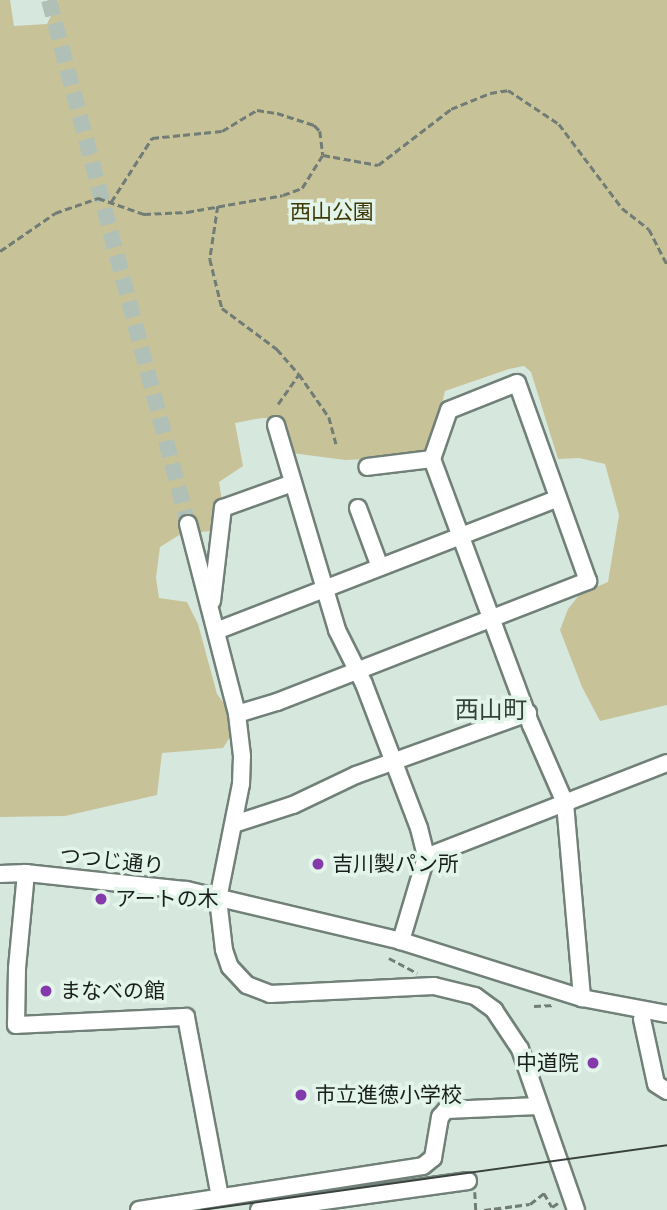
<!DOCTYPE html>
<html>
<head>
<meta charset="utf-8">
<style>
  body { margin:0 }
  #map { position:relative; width:667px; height:1210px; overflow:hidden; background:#d6e8de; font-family:Cabin,"Noto Sans JP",sans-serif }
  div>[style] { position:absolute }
  .green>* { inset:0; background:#c8c299 }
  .minor-tunnel>* { height:16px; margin-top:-8px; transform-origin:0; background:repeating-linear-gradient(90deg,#b0c0b7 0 16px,transparent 0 24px) }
  .path>* { height:2.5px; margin-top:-1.25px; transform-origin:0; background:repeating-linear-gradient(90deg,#707c75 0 7px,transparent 0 10.5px) }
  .roads { filter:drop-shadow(2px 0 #718078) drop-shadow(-2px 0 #718078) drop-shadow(0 2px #718078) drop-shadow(0 -2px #718078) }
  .minor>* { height:16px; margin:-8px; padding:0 8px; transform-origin:8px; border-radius:8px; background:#fff }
  .tram>* { height:2px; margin:-1px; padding:0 1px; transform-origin:1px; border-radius:1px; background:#39413d }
  .dots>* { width:19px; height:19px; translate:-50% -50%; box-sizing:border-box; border:4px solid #e3f5eb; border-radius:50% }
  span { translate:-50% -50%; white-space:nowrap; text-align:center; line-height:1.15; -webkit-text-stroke:7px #e3f5eb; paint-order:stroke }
  .park-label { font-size:21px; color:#3d3704 }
  .street-label { font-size:21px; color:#181e1b }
  .poi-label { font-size:21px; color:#181e1b }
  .left { translate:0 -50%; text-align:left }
  .right { translate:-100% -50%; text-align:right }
  .quarter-label { font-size:24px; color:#334139 }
</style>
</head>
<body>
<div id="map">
  <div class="green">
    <i style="clip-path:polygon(0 0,10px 0,14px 26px,47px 24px,58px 0,667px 0,667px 705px,600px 721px,582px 687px,560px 630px,568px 609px,580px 594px,608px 582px,619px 515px,605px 464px,579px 458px,558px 459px,531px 372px,524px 366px,509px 369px,445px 391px,429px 456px,345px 460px,292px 453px,283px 418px,262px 418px,235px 423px,243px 466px,219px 482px,222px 501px,211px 531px,181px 534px,160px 547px,156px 578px,159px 598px,187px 602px,198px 624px,217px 694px,228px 709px,230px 737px,223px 748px,162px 753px,157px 795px,65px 816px,0 817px)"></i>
  </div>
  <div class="minor-tunnel">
    <i style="left:49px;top:0;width:542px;rotate:75.14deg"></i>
  </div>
  <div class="path">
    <i style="left:111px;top:202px;width:76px;rotate:-57.4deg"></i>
    <i style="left:152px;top:138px;width:70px;rotate:-5.7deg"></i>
    <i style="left:222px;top:131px;width:41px;rotate:-31deg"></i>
    <i style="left:257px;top:110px;width:20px;rotate:9deg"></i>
    <i style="left:277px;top:113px;width:39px;rotate:18deg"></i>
    <i style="left:314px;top:125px;width:8px;rotate:45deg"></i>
    <i style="left:320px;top:131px;width:24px;rotate:83deg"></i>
    <i style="left:218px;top:206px;width:54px;rotate:98.6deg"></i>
    <i style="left:210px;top:259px;width:50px;rotate:76.2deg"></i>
    <i style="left:222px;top:308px;width:69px;rotate:36.7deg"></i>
    <i style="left:277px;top:349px;width:33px;rotate:49deg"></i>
    <i style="left:299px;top:374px;width:52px;rotate:55.1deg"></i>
    <i style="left:329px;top:417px;width:30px;rotate:75deg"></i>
    <i style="left:0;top:251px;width:67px;rotate:-34.6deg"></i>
    <i style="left:55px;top:213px;width:46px;rotate:-19.2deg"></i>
    <i style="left:98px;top:198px;width:49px;rotate:19.2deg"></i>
    <i style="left:144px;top:214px;width:43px;rotate:-2.7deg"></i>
    <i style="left:187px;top:212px;width:97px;rotate:-10deg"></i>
    <i style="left:283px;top:195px;width:20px;rotate:-20deg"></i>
    <i style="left:302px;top:188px;width:39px;rotate:-58deg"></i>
    <i style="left:323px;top:155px;width:56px;rotate:10.3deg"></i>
    <i style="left:378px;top:165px;width:92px;rotate:-37.5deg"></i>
    <i style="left:451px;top:109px;width:42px;rotate:-22.3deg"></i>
    <i style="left:490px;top:93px;width:18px;rotate:-9deg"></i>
    <i style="left:508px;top:90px;width:61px;rotate:33.7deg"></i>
    <i style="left:559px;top:124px;width:105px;rotate:53.1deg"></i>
    <i style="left:622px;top:208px;width:34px;rotate:38deg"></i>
    <i style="left:649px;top:229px;width:39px;rotate:63deg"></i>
    <i style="left:278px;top:404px;width:37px;rotate:-55deg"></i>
    <i style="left:389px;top:958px;width:32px;rotate:28deg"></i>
    <i style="left:534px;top:1006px;width:21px;rotate:-3deg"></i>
    <i style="left:475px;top:1192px;width:18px;rotate:87deg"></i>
    <i style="left:484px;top:1210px;width:46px;rotate:-7.4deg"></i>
    <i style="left:530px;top:1204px;width:18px;rotate:-38deg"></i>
    <i style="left:544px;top:1193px;width:16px;rotate:60deg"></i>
    <i style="left:552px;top:1207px;width:7px;rotate:-34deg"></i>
  </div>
  <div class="roads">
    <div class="minor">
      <i style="left:276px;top:425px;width:214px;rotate:73.4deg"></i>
      <i style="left:337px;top:630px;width:60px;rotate:63.4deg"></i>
      <i style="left:364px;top:684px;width:154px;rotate:69.1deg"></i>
      <i style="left:419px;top:828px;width:30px;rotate:76deg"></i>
      <i style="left:426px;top:857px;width:88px;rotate:106.6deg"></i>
      <i style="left:432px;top:459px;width:284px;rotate:69.6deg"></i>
      <i style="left:531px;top:725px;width:85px;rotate:66.4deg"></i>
      <i style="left:565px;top:803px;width:196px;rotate:85deg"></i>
      <i style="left:358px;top:508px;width:63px;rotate:69.6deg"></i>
      <i style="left:188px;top:524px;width:196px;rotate:75.5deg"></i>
      <i style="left:237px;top:714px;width:42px;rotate:83.2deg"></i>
      <i style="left:242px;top:756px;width:28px;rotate:92deg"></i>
      <i style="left:241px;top:784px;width:117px;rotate:101.3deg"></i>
      <i style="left:218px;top:899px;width:51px;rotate:83.3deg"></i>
      <i style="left:224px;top:950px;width:18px;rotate:71deg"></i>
      <i style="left:230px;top:967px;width:25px;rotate:47deg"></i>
      <i style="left:247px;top:985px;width:25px;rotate:21deg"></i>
      <i style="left:270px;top:994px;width:164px;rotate:-2.8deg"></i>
      <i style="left:434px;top:986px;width:42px;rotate:13.7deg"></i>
      <i style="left:475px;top:996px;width:24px;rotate:36deg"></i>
      <i style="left:494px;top:1010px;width:47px;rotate:56.3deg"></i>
      <i style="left:520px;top:1049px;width:170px;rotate:70.8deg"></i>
      <i style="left:212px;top:601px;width:94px;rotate:-83.3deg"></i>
      <i style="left:223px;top:508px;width:74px;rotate:-19.7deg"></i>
      <i style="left:216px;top:631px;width:366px;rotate:-21.2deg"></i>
      <i style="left:237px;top:714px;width:42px;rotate:-16.7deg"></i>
      <i style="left:277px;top:702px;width:334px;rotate:-21.3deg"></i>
      <i style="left:588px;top:581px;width:210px;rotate:-109.7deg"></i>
      <i style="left:517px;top:383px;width:73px;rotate:158.3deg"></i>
      <i style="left:449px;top:410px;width:52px;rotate:109.1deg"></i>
      <i style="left:432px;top:459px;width:65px;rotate:173deg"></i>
      <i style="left:234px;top:824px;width:62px;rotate:-17.9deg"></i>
      <i style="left:293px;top:805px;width:70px;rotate:-25.5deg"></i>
      <i style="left:356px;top:775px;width:183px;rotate:-19.8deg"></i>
      <i style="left:426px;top:857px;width:259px;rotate:-21.3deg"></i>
      <i style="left:26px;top:873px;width:96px;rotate:95.4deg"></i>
      <i style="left:17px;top:969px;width:56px;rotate:91deg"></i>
      <i style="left:16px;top:1025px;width:170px;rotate:-2.7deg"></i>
      <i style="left:186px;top:1017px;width:183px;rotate:79.3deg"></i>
      <i style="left:0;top:874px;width:26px;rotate:-2deg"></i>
      <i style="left:26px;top:873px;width:161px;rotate:6.1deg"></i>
      <i style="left:186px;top:890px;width:221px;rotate:13.3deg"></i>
      <i style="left:401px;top:941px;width:190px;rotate:17.5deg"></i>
      <i style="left:582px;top:998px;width:86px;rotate:10.7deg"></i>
      <i style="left:642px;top:1019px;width:66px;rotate:77.8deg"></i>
      <i style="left:656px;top:1084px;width:13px;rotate:32deg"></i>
      <i style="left:139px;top:1210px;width:287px;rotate:-8.8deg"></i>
      <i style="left:423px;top:1166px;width:13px;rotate:-39deg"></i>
      <i style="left:433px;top:1158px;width:42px;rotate:-80.3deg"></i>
      <i style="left:440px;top:1117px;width:9px;rotate:-49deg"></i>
      <i style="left:446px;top:1110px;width:92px;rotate:-2.5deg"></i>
      <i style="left:259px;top:1210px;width:211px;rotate:-7.9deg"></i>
    </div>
  </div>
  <div class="tram">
    <i style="left:201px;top:1210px;width:471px;rotate:-7.9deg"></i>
  </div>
  <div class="dots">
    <i style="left:318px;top:864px;background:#853aab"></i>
    <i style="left:101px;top:899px;background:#853aab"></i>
    <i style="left:46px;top:991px;background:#853aab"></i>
    <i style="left:593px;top:1063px;background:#853aab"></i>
    <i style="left:301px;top:1095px;background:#853aab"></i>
  </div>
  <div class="park-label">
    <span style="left:332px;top:212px">西山公園</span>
  </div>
  <div class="street-label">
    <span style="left:112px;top:861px;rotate:6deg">つつじ通り</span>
  </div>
  <div class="poi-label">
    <span class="left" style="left:332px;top:864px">吉川製パン所</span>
    <span class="left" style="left:115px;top:899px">アートの木</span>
    <span class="left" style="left:60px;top:991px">まなべの館</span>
    <span class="right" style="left:579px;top:1063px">中道院</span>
    <span class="left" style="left:315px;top:1095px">市立進徳小学校</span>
  </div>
  <div class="quarter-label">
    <span style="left:491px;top:710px">西山町</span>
  </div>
</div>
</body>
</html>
